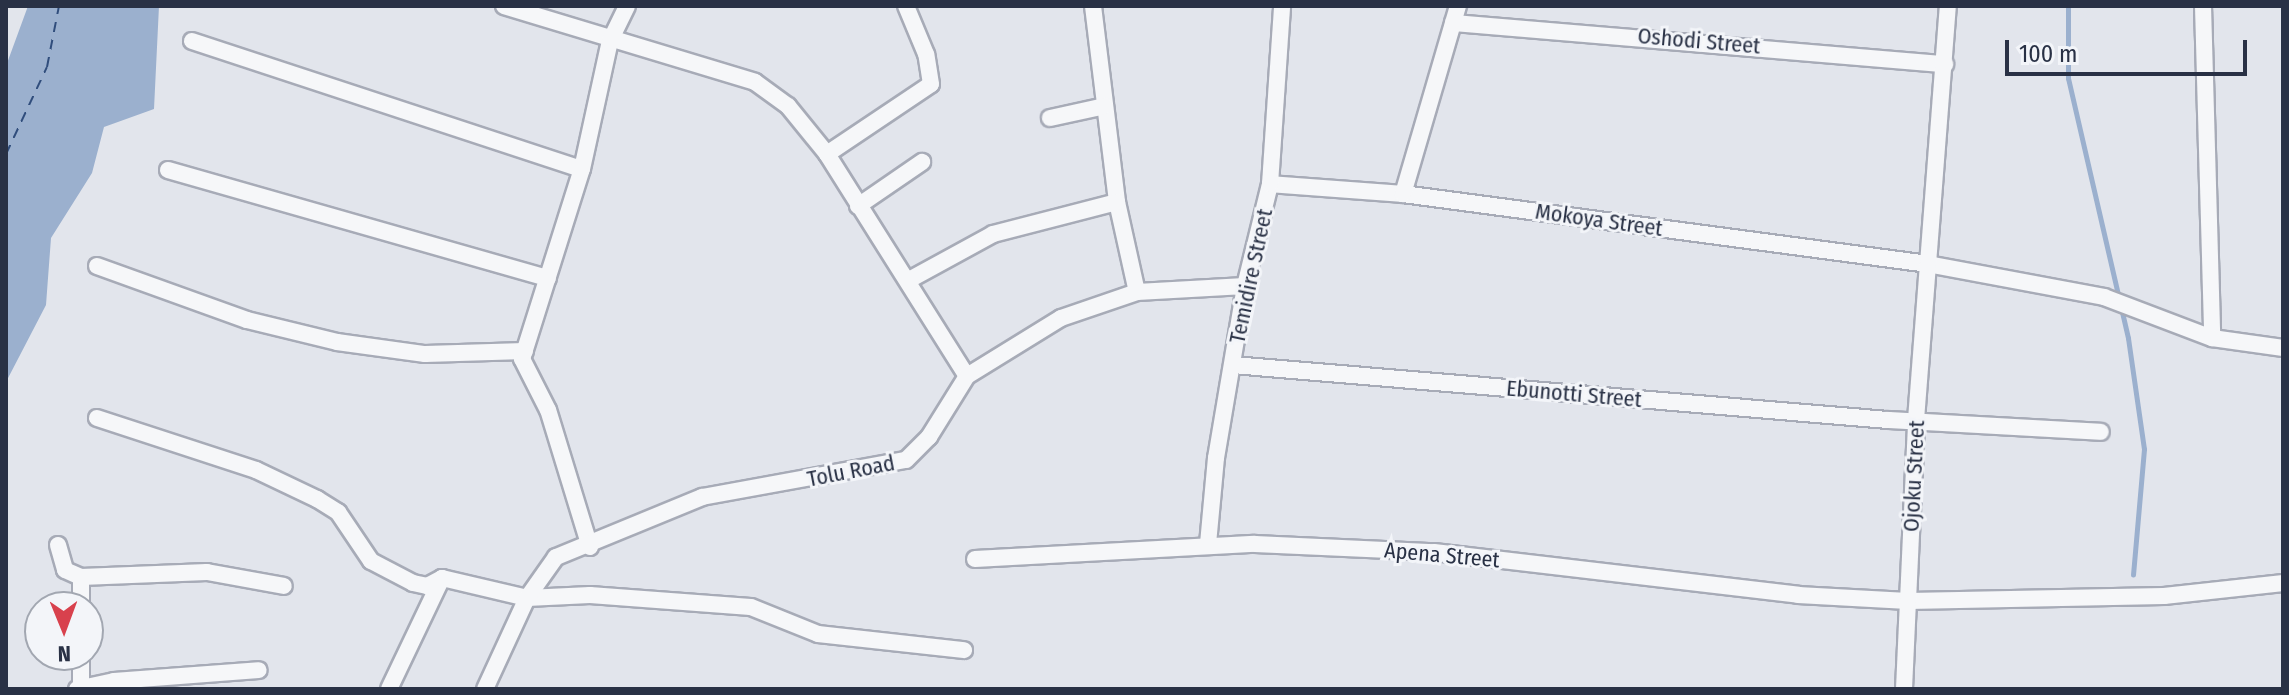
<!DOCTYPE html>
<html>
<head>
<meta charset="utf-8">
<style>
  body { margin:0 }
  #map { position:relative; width:2289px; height:695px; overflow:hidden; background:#e2e5ec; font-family:"Fira Sans Condensed",sans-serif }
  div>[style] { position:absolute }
  .water>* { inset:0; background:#9bb0ce }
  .stream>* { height:5px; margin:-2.5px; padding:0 2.5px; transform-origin:2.5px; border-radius:2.5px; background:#9bb0ce }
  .ferry>* { height:2px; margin-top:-1px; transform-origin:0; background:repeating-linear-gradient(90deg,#304d7c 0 10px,transparent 0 18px) }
  .roads { filter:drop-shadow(2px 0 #a7abb7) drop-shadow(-2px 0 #a7abb7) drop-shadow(0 2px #a7abb7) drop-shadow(0 -2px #a7abb7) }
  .minor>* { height:16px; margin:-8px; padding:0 8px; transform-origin:8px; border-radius:8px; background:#f6f7f9 }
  span { translate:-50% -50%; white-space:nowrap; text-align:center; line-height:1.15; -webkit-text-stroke:6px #f3f5f9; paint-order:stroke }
  .street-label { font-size:22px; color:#293145 }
  .frame { position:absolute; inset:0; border:8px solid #293145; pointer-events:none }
  .north { position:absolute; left:24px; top:591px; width:80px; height:80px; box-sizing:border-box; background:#f3f5f9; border:2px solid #a2a7b1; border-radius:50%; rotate:179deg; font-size:22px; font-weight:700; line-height:32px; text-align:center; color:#293145 }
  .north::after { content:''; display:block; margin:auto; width:28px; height:36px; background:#d8414d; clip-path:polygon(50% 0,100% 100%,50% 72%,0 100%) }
  .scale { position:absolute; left:2005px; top:40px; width:242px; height:36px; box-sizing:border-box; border:4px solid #293145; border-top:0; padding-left:10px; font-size:24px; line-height:28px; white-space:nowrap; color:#293145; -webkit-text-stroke:6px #f3f5f9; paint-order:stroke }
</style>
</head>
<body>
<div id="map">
  <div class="water">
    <i style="clip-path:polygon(28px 6px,159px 6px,154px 109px,104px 127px,92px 173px,51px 238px,46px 305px,6px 382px,6px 66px)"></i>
  </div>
  <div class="stream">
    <i style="left:2068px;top:6px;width:72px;rotate:90deg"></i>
    <i style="left:2068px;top:78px;width:267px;rotate:77deg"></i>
    <i style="left:2128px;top:338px;width:112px;rotate:81.8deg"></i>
    <i style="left:2144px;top:449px;width:126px;rotate:95deg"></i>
  </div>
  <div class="ferry">
    <i style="left:6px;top:154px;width:96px;rotate:-64.8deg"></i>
    <i style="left:47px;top:67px;width:62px;rotate:-78.9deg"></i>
  </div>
  <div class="roads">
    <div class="minor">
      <i style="left:504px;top:6px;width:262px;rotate:16.8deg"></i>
      <i style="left:755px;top:82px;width:41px;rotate:36deg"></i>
      <i style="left:788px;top:106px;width:62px;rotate:50.9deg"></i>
      <i style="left:827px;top:154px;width:262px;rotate:57.8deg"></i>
      <i style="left:1093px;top:6px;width:197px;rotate:83deg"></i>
      <i style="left:1117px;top:202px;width:92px;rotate:77.5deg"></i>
      <i style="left:2203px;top:6px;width:332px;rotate:88.4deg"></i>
      <i style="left:1453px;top:23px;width:494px;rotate:4.8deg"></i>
      <i style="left:192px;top:41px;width:410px;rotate:18.2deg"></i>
      <i style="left:1050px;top:118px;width:56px;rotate:-12.3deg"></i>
      <i style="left:827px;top:154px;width:125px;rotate:-33.9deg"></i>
      <i style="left:931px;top:84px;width:30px;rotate:-99deg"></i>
      <i style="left:926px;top:54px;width:52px;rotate:-112.6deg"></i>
      <i style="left:168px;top:170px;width:395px;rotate:15.9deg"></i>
      <i style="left:1270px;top:184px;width:133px;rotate:4.3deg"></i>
      <i style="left:1403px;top:194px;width:530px;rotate:7.59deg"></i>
      <i style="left:1928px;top:264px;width:179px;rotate:10.6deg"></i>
      <i style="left:2104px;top:297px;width:116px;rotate:20.8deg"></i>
      <i style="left:2212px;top:338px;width:72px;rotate:8deg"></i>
      <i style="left:1403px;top:194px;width:196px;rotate:-73.7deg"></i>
      <i style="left:858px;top:206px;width:78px;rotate:-34.5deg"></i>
      <i style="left:97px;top:266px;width:159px;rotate:19.8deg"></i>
      <i style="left:247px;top:320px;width:93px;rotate:13.7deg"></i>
      <i style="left:337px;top:342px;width:89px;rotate:7.8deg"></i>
      <i style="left:425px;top:354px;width:100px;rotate:-1.7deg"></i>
      <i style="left:909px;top:280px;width:96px;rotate:-28.7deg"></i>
      <i style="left:993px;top:234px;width:128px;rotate:-14.5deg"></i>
      <i style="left:1233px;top:365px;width:657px;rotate:4.8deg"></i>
      <i style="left:1888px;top:420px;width:213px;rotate:3.2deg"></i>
      <i style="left:97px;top:418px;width:167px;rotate:18.1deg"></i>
      <i style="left:256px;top:470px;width:68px;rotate:25.4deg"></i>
      <i style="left:317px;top:499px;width:25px;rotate:32deg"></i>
      <i style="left:338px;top:512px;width:59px;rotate:56deg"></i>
      <i style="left:371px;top:561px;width:47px;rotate:27.6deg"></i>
      <i style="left:413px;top:583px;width:14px;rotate:12deg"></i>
      <i style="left:427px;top:586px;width:17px;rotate:-28deg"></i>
      <i style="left:442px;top:578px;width:87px;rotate:13.2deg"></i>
      <i style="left:527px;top:598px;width:63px;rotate:-2.7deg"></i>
      <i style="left:590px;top:595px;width:161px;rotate:4.3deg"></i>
      <i style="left:751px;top:607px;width:72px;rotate:21.9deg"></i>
      <i style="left:818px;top:634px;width:147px;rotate:6.3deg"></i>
      <i style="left:1208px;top:544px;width:86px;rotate:-84.7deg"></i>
      <i style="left:1216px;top:458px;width:174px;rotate:-80.4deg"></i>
      <i style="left:1245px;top:286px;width:105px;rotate:-76.2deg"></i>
      <i style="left:1270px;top:184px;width:178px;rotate:-86.1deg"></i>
      <i style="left:58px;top:545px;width:26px;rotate:74deg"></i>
      <i style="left:65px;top:570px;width:17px;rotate:24deg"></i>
      <i style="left:81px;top:577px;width:30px;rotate:90deg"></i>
      <i style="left:590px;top:547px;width:143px;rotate:-107deg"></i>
      <i style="left:548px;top:410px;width:57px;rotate:-117deg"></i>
      <i style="left:522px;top:359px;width:199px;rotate:-72.5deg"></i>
      <i style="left:582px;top:169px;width:131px;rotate:-77.7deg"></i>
      <i style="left:610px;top:41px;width:39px;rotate:-64deg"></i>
      <i style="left:975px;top:559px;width:280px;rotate:-3.1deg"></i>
      <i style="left:1255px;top:544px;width:179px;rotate:2.6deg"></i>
      <i style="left:1434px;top:552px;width:367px;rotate:6.7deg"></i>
      <i style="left:1798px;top:595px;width:110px;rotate:3.1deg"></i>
      <i style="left:1908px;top:601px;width:256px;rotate:-1.1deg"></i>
      <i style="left:2164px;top:596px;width:120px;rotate:-6.2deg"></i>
      <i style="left:81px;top:577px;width:126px;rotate:-2.3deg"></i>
      <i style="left:207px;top:572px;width:78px;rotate:10.3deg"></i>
      <i style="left:81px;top:688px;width:33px;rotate:-90deg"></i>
      <i style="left:77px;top:689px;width:38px;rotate:-12deg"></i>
      <i style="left:114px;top:681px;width:145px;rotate:-4.3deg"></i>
      <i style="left:389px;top:689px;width:123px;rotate:-64.5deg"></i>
      <i style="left:485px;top:689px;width:100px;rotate:-65.2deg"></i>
      <i style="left:527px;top:598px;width:50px;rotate:-54.7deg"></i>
      <i style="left:556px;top:557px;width:158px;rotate:-22.3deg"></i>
      <i style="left:702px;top:497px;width:207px;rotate:-10.3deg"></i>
      <i style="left:906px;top:460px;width:33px;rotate:-45deg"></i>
      <i style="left:929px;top:437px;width:72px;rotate:-58.1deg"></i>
      <i style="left:967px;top:376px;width:110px;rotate:-31.7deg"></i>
      <i style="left:1061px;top:318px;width:80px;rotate:-18.9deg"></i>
      <i style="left:1137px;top:292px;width:108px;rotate:-3.2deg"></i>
      <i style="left:1904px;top:689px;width:269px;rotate:-87.4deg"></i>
      <i style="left:1916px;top:420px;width:415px;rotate:-85.6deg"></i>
    </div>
  </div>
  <div class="street-label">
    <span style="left:1699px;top:41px;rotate:5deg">Oshodi Street</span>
    <span style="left:1599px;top:220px;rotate:8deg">Mokoya Street</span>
    <span style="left:1251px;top:276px;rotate:-78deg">Temidire Street</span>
    <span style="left:1574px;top:394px;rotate:5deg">Ebunotti Street</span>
    <span style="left:851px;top:471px;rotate:-11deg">Tolu Road</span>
    <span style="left:1914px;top:476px;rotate:-87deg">Ojoku Street</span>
    <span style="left:1442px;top:555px;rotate:5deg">Apena Street</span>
  </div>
  <div class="frame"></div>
  <div class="north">N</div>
  <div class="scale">100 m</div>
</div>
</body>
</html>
